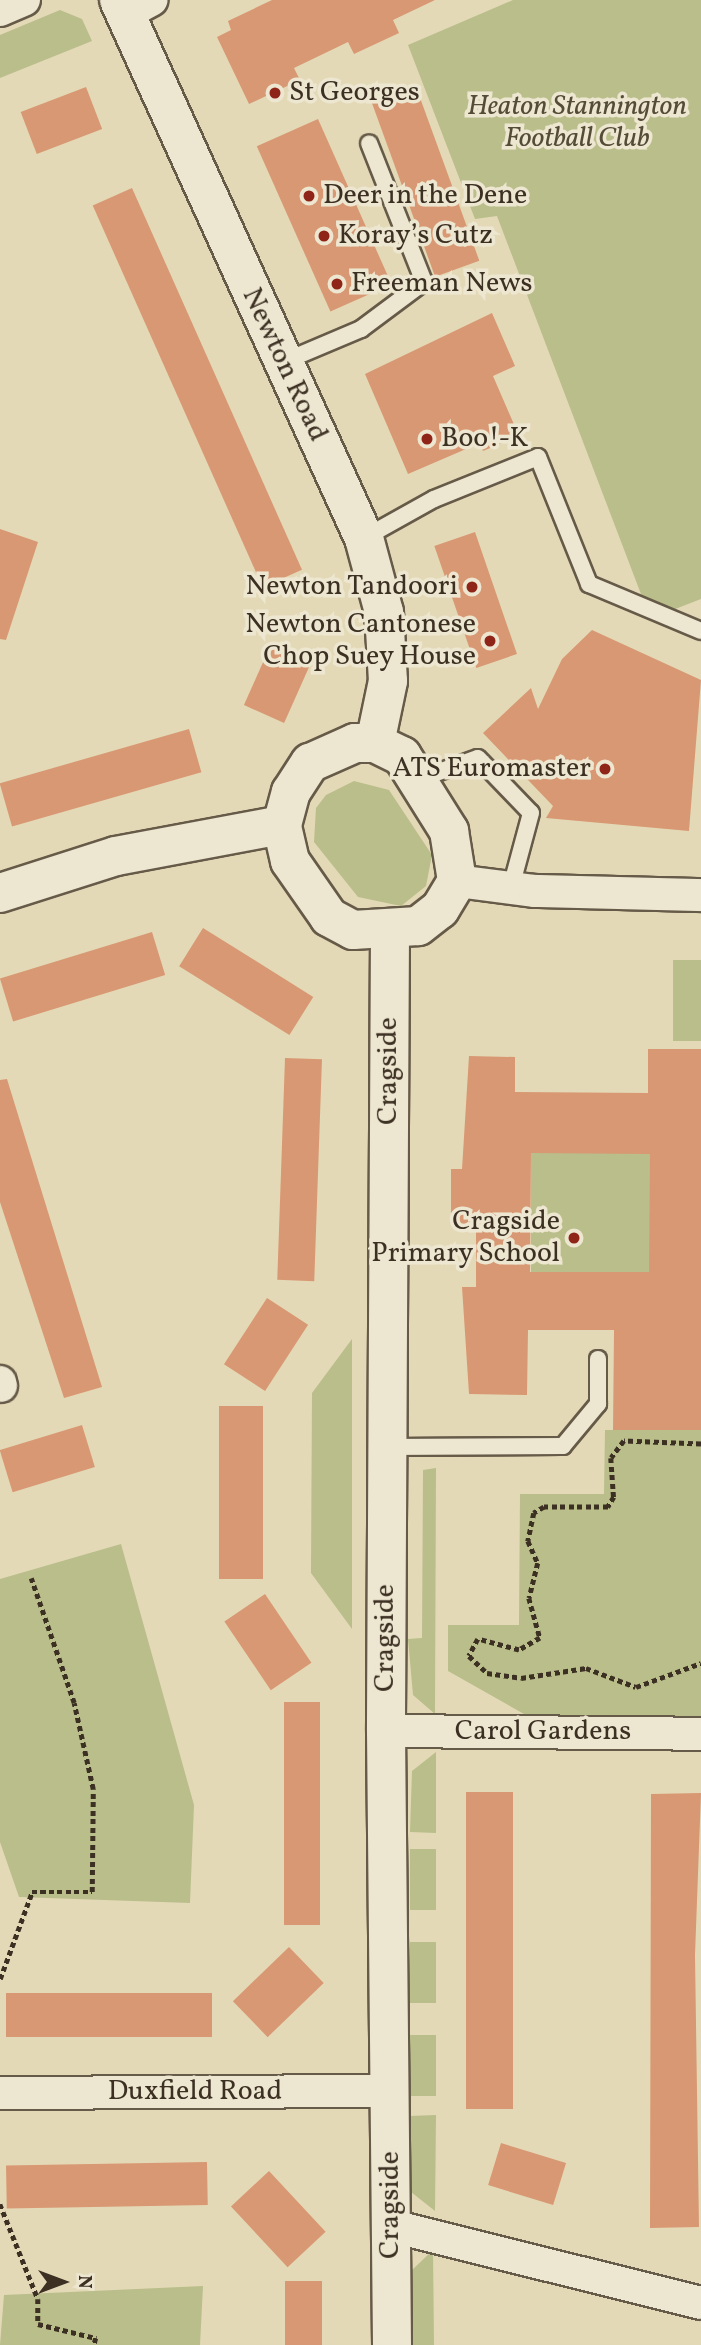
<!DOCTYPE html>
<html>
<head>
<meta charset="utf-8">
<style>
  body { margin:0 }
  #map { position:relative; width:701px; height:2345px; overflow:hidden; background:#e4d9b6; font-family:Vollkorn,serif }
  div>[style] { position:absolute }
  .green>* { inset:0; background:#b9be8b; transform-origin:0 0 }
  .building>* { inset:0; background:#d89873; transform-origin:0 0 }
  .path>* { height:4.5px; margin-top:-2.25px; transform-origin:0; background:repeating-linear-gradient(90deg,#3c3023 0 5px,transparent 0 8.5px) }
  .roads { filter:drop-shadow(2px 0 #665a48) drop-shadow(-2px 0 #665a48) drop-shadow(0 2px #665a48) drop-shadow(0 -2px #665a48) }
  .service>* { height:16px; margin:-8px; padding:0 8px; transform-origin:8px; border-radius:8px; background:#ede6d0 }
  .minor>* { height:32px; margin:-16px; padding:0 16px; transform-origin:16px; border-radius:16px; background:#ede6d0 }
  .tertiary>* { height:38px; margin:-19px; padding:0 19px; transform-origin:19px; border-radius:19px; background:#ede6d0 }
  .dots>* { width:19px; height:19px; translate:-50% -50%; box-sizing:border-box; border:4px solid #ede6d0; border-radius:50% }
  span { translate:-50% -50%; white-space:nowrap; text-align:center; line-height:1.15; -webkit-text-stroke:7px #ede6d0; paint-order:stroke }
  .poi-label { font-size:28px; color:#3c3023 }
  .left { translate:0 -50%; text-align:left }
  .right { translate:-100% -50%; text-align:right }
  .park-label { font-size:28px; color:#554c38; font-style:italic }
  .street-label { font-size:28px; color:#3c3023 }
  .north { position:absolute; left:28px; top:2247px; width:70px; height:70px; -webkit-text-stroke:5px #ede6d0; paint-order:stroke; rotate:90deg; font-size:19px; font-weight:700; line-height:28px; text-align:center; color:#3c3023 }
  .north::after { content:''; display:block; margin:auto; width:24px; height:32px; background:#3c3023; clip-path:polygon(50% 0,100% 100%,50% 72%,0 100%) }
</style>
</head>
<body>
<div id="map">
  <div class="green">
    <i style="clip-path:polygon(513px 0,701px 0,701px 599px,670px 611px,644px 602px,497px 216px,475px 219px,408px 45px)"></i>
    <i style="clip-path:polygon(60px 10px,82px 19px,92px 41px,0 78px,0 35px)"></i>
    <i style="clip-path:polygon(354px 781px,389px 790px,432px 855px,426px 886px,401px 906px,358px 897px,314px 842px,316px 808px,326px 795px)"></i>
    <i style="left:673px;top:960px;width:28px;height:81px"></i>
    <i style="left:531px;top:1153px;width:119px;height:119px"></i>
    <i style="clip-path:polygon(352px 1339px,352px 1629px,311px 1573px,312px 1393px)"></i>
    <i style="clip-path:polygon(605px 1430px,701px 1430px,701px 1720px,533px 1719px,448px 1671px,448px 1625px,519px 1625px,520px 1494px,604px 1494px)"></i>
    <i style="clip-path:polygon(436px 1468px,435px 1714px,413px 1695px,408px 1639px,422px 1638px,423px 1470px)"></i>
    <i style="clip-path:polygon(121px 1544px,194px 1805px,190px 1903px,19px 1897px,0 1842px,0 1579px)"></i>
    <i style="clip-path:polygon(436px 1752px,436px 1833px,410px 1832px,412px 1771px)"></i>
    <i style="left:410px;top:1849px;width:26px;height:61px"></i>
    <i style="left:410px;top:1942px;width:26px;height:61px"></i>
    <i style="left:410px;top:2035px;width:26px;height:61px"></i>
    <i style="clip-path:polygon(436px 2115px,435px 2211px,411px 2192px,408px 2178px,409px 2116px)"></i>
    <i style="clip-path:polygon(433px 2250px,434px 2345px,408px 2345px,412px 2270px)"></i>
    <i style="clip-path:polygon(203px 2286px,200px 2345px,0 2345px,4px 2295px)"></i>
  </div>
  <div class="building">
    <i style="clip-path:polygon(272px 0,435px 0,393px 20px,399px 33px,354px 54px,348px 42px,294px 68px,300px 80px,249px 104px,217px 37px,231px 30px,228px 21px)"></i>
    <i style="left:415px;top:84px;width:188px;height:47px;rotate:70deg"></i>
    <i style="left:86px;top:87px;width:45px;height:70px;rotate:69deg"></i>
    <i style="left:318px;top:119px;width:181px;height:67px;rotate:66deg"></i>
    <i style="left:132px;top:188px;width:418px;height:43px;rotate:66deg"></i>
    <i style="clip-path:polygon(492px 313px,515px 366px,493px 376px,519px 436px,483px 451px,480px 443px,408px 474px,365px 374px)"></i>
    <i style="clip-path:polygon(0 529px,38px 542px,6px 640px,0 639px)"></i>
    <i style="left:475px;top:532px;width:129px;height:43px;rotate:71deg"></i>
    <i style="clip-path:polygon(592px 630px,701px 680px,689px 831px,546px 818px,553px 806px,483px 733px,531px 688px,538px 709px,562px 659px)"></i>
    <i style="left:272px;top:642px;width:44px;height:69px;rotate:24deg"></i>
    <i style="left:189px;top:729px;width:45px;height:197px;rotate:74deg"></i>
    <i style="left:203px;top:928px;width:130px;height:45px;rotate:32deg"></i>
    <i style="left:152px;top:932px;width:45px;height:159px;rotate:73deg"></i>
    <i style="clip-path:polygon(evenodd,648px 1049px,701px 1049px,701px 1430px,613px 1430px,614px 1330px,528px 1330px,527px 1395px,469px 1394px,462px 1287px,476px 1287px,476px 1225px,451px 1225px,451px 1169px,462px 1169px,469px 1056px,515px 1057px,515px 1092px,648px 1093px,648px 1049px,531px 1153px,650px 1154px,649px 1272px,530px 1272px,531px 1153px)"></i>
    <i style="left:285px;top:1058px;width:37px;height:222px;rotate:2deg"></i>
    <i style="clip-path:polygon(7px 1079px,102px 1387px,64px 1398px,0 1202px,0 1080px)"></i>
    <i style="left:267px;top:1298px;width:49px;height:79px;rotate:33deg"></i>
    <i style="left:219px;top:1406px;width:44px;height:173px"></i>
    <i style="left:82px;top:1425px;width:44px;height:86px;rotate:73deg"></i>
    <i style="left:265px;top:1594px;width:83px;height:49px;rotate:56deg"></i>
    <i style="left:284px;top:1702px;width:36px;height:223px"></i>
    <i style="left:466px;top:1792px;width:47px;height:317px"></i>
    <i style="clip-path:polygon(701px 1793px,695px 1955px,699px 2227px,650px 2228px,651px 1794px)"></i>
    <i style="left:289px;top:1947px;width:50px;height:78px;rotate:46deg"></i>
    <i style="left:6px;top:1993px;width:206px;height:44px"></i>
    <i style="left:501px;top:2143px;width:68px;height:44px;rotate:17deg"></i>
    <i style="left:207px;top:2162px;width:43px;height:201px;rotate:89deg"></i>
    <i style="left:269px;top:2171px;width:83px;height:52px;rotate:47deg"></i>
    <i style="left:285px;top:2281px;width:37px;height:64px"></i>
  </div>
  <div class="path">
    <i style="left:701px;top:1444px;width:77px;rotate:-177.8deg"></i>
    <i style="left:624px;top:1441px;width:21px;rotate:127deg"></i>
    <i style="left:611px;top:1458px;width:39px;rotate:86deg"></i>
    <i style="left:614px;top:1497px;width:12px;rotate:121deg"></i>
    <i style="left:608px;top:1507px;width:64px;rotate:180deg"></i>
    <i style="left:544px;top:1507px;width:12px;rotate:149deg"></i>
    <i style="left:534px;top:1513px;width:29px;rotate:102deg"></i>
    <i style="left:528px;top:1541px;width:24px;rotate:66deg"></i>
    <i style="left:538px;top:1563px;width:36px;rotate:104deg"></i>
    <i style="left:529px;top:1598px;width:41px;rotate:74.6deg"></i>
    <i style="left:540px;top:1638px;width:24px;rotate:150deg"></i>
    <i style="left:519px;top:1650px;width:42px;rotate:-165deg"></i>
    <i style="left:478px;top:1639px;width:19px;rotate:118deg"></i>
    <i style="left:469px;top:1656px;width:25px;rotate:43deg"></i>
    <i style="left:487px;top:1673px;width:34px;rotate:8deg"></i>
    <i style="left:521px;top:1678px;width:66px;rotate:-8.7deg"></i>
    <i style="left:586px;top:1668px;width:53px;rotate:20.8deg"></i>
    <i style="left:636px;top:1687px;width:69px;rotate:-20.3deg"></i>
    <i style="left:0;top:1979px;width:93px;rotate:-69.8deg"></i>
    <i style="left:32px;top:1892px;width:60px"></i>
    <i style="left:92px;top:1892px;width:103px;rotate:-89.4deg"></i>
    <i style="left:93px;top:1789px;width:88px;rotate:-102.5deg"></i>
    <i style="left:74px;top:1703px;width:132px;rotate:-109deg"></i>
    <i style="left:0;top:2204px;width:102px;rotate:68.2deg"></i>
    <i style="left:38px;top:2299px;width:25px;rotate:90deg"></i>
    <i style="left:38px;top:2324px;width:60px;rotate:13.6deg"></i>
    <i style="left:96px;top:2338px;width:7px;rotate:106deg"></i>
  </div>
  <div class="roads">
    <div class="service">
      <i style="left:283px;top:362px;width:85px;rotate:-22.9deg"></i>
      <i style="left:361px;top:329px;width:79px;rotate:-36.7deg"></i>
      <i style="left:424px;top:282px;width:149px;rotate:-111.6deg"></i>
      <i style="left:364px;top:538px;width:80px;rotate:-29.1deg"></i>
      <i style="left:434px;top:499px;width:112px;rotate:-22deg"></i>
      <i style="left:538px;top:457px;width:137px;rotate:68.1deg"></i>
      <i style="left:589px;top:584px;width:121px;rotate:22.8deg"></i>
      <i style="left:422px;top:778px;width:59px;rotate:-19.7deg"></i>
      <i style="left:478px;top:758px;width:76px;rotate:46.1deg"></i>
      <i style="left:531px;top:813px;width:77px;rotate:105.1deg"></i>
      <i style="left:387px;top:1447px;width:176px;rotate:-0.3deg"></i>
      <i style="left:563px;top:1446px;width:55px;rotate:-50.2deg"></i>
      <i style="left:598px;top:1404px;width:45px;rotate:-90deg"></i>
    </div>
    <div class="minor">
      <i style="left:0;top:10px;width:26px;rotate:-23deg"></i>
      <i style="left:125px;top:14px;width:30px;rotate:-28deg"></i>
      <i style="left:457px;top:881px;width:79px;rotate:7.3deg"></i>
      <i style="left:535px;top:891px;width:166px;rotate:1.4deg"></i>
      <i style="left:0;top:1382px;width:4px;rotate:76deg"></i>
      <i style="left:386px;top:1731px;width:315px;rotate:0.5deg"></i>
      <i style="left:0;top:2093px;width:390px;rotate:-0.3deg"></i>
      <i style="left:392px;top:2226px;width:318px;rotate:14deg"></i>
    </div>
    <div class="tertiary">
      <i style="left:119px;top:0;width:591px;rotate:65.52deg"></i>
      <i style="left:364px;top:538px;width:77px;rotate:74.9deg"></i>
      <i style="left:384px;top:612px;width:69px;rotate:86.7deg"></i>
      <i style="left:388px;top:681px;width:63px;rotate:101.8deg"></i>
      <i style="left:355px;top:743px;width:20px"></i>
      <i style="left:375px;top:743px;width:30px;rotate:26deg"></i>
      <i style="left:402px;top:756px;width:89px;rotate:57.9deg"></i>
      <i style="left:449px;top:831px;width:51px;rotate:80.9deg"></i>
      <i style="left:457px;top:881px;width:33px;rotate:121deg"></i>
      <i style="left:440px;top:909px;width:28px;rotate:142deg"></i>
      <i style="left:418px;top:926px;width:65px;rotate:176.5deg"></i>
      <i style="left:353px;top:930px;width:27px;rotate:-152deg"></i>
      <i style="left:329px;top:917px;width:68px;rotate:-124.9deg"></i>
      <i style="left:290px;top:861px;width:37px;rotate:-103deg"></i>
      <i style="left:282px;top:825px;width:34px;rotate:-75deg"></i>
      <i style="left:291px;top:792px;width:35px;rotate:-57deg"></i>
      <i style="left:310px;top:763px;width:49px;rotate:-24deg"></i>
      <i style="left:0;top:893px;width:122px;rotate:-17.7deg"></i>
      <i style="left:116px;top:856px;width:169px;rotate:-10.6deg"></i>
      <i style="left:390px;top:931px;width:800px;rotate:90.29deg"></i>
      <i style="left:386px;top:1731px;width:614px;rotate:89.44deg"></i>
    </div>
  </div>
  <div class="dots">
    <i style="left:275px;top:93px;background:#8f2418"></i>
    <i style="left:309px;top:196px;background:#8f2418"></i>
    <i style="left:324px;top:236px;background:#8f2418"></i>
    <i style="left:337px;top:284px;background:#8f2418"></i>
    <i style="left:427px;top:439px;background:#8f2418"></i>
    <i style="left:472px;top:587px;background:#8f2418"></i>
    <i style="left:490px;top:641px;background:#8f2418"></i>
    <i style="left:605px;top:769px;background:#8f2418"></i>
    <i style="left:574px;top:1238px;background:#8f2418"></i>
  </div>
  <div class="poi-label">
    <span class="left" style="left:289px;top:93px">St Georges</span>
    <span class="left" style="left:323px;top:196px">Deer in the Dene</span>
    <span class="left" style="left:338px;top:236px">Koray’s Cutz</span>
    <span class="left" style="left:351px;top:284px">Freeman News</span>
    <span class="left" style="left:441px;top:439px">Boo!-K</span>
    <span class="right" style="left:458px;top:587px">Newton Tandoori</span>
    <span class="right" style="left:476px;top:641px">Newton Cantonese<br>Chop Suey House</span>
    <span class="right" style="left:591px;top:769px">ATS Euromaster</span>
    <span class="right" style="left:560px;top:1238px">Cragside<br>Primary School</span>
  </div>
  <div class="park-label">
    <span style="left:577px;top:123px">Heaton Stannington<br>Football Club</span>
  </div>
  <div class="street-label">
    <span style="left:284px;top:365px;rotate:65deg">Newton Road</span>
    <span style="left:389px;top:1071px;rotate:-90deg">Cragside</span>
    <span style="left:386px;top:1638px;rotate:-90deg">Cragside</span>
    <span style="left:543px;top:1732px">Carol Gardens</span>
    <span style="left:195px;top:2092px">Duxfield Road</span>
    <span style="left:391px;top:2205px;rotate:-90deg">Cragside</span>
  </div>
  <div class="north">N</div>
</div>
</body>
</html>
